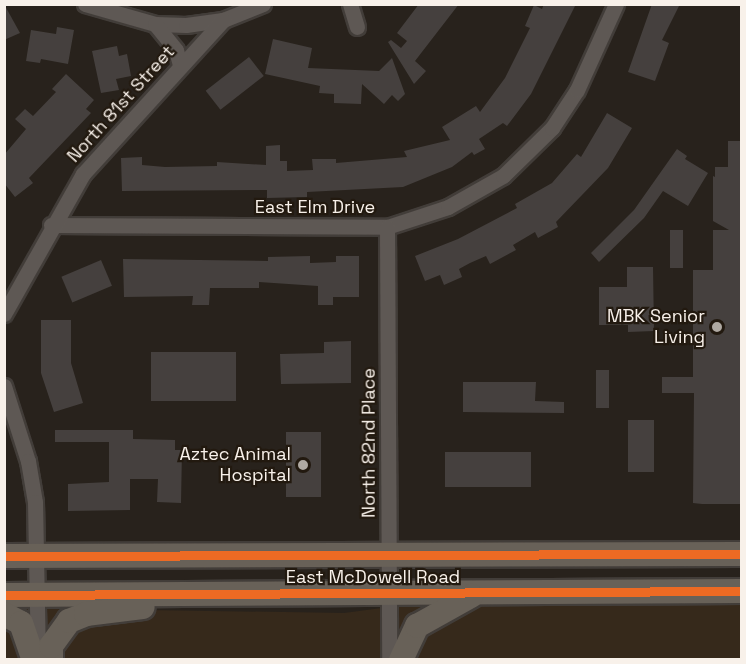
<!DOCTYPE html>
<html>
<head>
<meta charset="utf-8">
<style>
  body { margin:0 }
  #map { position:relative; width:746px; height:664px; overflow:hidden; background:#28221c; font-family:"Space Grotesk",sans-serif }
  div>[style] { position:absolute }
  .built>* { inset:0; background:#36291b }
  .building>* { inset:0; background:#45403e; transform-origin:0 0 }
  .roads { filter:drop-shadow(2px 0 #423d39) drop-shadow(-2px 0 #423d39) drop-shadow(0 2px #423d39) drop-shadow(0 -2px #423d39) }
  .minor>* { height:15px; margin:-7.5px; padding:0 7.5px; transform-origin:7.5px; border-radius:7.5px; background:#5e5854 }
  .primary>* { height:24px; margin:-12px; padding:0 12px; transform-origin:12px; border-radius:12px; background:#686158 }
  .cycleway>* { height:9px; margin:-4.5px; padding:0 4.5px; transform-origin:4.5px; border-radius:4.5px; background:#ed6a23 }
  .dots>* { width:16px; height:16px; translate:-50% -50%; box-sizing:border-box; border:3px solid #22190f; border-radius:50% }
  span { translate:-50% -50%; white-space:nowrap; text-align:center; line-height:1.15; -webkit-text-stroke:4.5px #22190f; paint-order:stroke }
  .street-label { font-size:18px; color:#f8f1ea }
  .poi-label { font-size:18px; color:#f8f1ea }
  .right { translate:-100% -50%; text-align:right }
  .frame { position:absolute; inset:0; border:6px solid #f8f1ea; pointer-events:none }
</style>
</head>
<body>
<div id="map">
  <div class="built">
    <i style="clip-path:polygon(741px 603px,741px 659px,5px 660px,5px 614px,20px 608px,344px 613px,404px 605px)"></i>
  </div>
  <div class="building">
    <i style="clip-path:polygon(4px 4px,20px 33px,4px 40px)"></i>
    <i style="clip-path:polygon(419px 4px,459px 4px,415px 61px,426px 71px,414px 84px,388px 42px,391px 40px,401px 48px,407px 41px,397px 33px)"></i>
    <i style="clip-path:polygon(544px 4px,576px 4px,531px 94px,507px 126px,503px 123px,479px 139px,485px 149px,474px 155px,472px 152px,452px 167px,403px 187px,307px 192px,307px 197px,267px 198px,267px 190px,122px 191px,121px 158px,142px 157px,142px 165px,165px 167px,217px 166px,217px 162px,266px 165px,266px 146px,280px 145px,280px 161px,287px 161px,287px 171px,313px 170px,312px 159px,336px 159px,336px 163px,407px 157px,404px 151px,450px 140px,442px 127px,476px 106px,480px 112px,505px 78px,530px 28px,525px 26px,534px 5px,542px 9px)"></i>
    <i style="clip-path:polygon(652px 4px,680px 4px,662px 40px,669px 43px,655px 81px,628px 72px)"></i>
    <i style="clip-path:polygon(57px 27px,74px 30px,68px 64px,41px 59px,40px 63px,26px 61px,31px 30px,56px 34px)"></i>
    <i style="clip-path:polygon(273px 39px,312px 48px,308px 68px,379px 71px,392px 58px,405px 94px,398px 101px,392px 95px,384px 104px,362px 84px,361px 104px,334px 103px,334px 94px,319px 93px,320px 86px,265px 74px)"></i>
    <i style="clip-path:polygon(117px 46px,119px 56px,127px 54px,131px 76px,116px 79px,119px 90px,101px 93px,92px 51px)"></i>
    <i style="left:249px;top:57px;width:24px;height:55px;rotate:52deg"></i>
    <i style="clip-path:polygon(66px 74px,94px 100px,86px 109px,91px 113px,29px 178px,33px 183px,15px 197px,4px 183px,4px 155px,26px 129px,15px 119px,25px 109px,33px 116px,56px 92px,52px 89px)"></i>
    <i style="clip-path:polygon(607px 113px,632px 128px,608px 168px,556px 222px,558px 227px,538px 238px,535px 232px,513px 245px,516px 250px,490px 264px,486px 256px,470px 263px,459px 269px,462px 277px,444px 285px,440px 275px,425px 281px,415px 256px,458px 239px,517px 208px,515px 204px,552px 183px,577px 154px,581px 157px)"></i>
    <i style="clip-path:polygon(728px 141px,741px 141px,741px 504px,702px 504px,693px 503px,694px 393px,662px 393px,662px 377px,693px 377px,693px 270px,713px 270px,713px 230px,729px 230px,713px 221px,713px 176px,715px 177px,715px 167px,728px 167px)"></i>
    <i style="clip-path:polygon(677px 149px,687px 156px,685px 159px,708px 173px,688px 206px,663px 191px,644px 218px,599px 262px,591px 253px,634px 210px)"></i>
    <i style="left:670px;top:230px;width:13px;height:38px"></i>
    <i style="clip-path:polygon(310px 256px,310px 263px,336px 262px,336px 256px,359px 256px,359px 297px,333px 297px,333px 305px,318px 305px,318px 286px,259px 282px,259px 288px,210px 288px,209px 305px,192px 305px,193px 296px,124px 297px,123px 259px,268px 261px,268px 257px)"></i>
    <i style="left:101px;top:260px;width:28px;height:43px;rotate:67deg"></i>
    <i style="clip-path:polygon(627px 267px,653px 267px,654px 331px,628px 332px,628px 325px,599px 325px,599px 287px,627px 287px)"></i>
    <i style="clip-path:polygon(41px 320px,71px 320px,71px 363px,83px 403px,54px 412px,41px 373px)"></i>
    <i style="clip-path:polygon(351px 341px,351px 383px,281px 384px,280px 354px,324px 353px,324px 342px)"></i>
    <i style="left:151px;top:352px;width:85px;height:49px"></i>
    <i style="left:596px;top:370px;width:13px;height:38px"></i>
    <i style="clip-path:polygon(463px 382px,536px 382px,535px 401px,564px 402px,564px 413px,463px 412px)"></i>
    <i style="left:628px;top:420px;width:26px;height:52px"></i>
    <i style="clip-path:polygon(55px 430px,133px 430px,133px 439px,175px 440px,175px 450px,182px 450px,181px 503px,157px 502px,158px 479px,130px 479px,130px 510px,68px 511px,68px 484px,109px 482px,109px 442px,55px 442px)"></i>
    <i style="left:286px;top:432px;width:35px;height:65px"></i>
    <i style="left:445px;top:452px;width:86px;height:35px"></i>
  </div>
  <div class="roads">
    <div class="minor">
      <i style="left:85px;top:4px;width:73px;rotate:15.9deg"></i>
      <i style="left:155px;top:24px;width:31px;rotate:2deg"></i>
      <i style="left:186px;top:25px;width:37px;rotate:-8deg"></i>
      <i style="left:223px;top:20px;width:43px;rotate:-21.8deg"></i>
      <i style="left:350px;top:4px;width:24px;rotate:73deg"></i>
      <i style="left:155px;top:24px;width:33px;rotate:51deg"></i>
      <i style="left:176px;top:50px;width:16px;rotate:75deg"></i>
      <i style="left:51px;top:225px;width:336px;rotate:0.3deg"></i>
      <i style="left:387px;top:227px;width:64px;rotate:-18.2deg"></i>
      <i style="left:448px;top:207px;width:63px;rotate:-29.4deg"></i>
      <i style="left:503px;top:176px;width:69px;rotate:-44.4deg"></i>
      <i style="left:552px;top:128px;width:45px;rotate:-56.7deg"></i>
      <i style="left:577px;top:90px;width:94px;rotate:-65.6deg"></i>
      <i style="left:387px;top:227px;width:433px;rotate:89.7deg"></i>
      <i style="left:4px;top:314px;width:161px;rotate:-60.6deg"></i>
      <i style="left:83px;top:174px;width:208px;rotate:-47.7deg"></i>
      <i style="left:4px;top:386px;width:79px;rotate:72.3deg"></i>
      <i style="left:28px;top:461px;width:42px;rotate:80.3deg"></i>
      <i style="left:35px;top:502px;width:155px;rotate:88.9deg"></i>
    </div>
    <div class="primary">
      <i style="left:4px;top:556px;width:738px;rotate:-0.16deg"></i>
      <i style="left:4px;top:595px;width:738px;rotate:-0.31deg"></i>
      <i style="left:4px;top:614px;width:19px;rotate:28deg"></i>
      <i style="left:21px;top:623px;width:39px;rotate:71deg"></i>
      <i style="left:51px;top:660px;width:14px;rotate:-90deg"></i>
      <i style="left:51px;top:646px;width:31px;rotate:-54deg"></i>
      <i style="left:69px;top:621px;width:18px;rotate:-22deg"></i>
      <i style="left:86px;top:614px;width:57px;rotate:-7deg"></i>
      <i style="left:401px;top:660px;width:38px;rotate:-65deg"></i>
      <i style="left:417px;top:626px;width:62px;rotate:-29.1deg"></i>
    </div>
  </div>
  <div class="cycleway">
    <i style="left:4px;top:556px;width:738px;rotate:-0.16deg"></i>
    <i style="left:4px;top:595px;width:738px;rotate:-0.31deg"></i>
  </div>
  <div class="dots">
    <i style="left:717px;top:327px;background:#afa9a2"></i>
    <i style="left:303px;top:465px;background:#afa9a2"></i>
  </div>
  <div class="street-label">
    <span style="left:121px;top:104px;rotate:-48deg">North 81st Street</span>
    <span style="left:315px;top:207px">East Elm Drive</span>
    <span style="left:369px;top:443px;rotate:-90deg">North 82nd Place</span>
    <span style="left:373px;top:577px">East McDowell Road</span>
  </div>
  <div class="poi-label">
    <span class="right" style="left:705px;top:327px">MBK Senior<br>Living</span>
    <span class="right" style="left:291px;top:465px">Aztec Animal<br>Hospital</span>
  </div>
  <div class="frame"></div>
</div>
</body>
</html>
